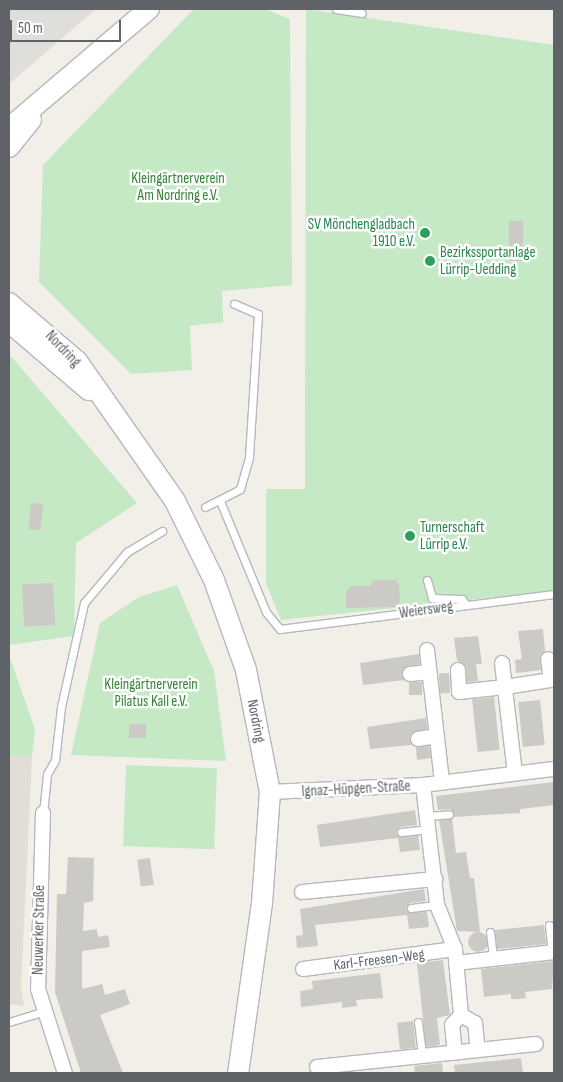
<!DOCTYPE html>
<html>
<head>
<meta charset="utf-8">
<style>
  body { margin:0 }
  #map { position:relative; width:563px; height:1082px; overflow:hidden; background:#f1efe8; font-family:"Sofia Sans Condensed",sans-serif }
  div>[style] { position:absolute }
  .industrial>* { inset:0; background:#e0deda }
  .education>* { inset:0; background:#e1ded6 }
  .green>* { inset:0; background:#c5e8c5; transform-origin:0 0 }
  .building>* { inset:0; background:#cccac5; transform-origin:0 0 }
  .round { border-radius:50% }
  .roads { filter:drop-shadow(1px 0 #b5b8bc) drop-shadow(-1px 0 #b5b8bc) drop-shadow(0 1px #b5b8bc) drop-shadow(0 -1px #b5b8bc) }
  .lane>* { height:7px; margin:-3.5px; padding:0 3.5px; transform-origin:3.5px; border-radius:3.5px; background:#fff }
  .street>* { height:14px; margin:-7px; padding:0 7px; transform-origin:7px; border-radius:7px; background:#fff }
  .secondary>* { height:20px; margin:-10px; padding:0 10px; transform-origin:10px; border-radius:10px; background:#fff }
  .dots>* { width:14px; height:14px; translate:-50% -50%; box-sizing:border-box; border:2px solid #fff; border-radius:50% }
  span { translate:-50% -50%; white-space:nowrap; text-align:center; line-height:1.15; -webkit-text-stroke:5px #fff; paint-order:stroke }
  .park-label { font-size:15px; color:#348238 }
  .leisure-label { font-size:15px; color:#27864d }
  .right { translate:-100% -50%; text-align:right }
  .left { translate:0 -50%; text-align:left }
  .street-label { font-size:15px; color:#5f6368 }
  .frame { position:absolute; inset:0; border:10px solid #5f6368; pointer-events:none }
  .scale { position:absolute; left:10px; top:20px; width:111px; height:22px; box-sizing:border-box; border:2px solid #5f6368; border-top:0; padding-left:6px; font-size:15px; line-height:18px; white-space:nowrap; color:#5f6368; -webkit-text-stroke:4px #fff; paint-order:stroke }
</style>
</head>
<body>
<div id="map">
  <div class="industrial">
    <i style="clip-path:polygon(9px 9px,96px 9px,9px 84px)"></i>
  </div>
  <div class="education">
    <i style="clip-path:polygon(9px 755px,32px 757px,21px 987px,24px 1006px,9px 1004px)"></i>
  </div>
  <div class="green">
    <i style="clip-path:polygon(194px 9px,265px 9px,290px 19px,292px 285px,222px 291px,223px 322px,190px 326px,192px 370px,131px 374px,39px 282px,43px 165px)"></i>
    <i style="clip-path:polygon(306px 9px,554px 45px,554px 591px,281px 620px,266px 583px,266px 495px,267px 489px,305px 489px)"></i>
    <i style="clip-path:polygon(9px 354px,137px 503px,76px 543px,74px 636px,9px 645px)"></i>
    <i style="clip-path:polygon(177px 585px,214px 671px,226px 761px,71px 755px,100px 623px,139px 597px)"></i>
    <i style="clip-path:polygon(9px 655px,35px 729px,32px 757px,9px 755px)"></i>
    <i style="left:126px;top:765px;width:91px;height:81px;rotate:2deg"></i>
  </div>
  <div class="building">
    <i style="left:509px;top:221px;width:14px;height:40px"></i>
    <i style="left:31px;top:503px;width:12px;height:26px;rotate:5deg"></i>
    <i style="clip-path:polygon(374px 580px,395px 580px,399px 584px,400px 602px,395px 607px,346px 608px,346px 592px,351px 586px,370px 586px)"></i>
    <i style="left:53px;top:583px;width:42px;height:31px;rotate:87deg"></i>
    <i style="clip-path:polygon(543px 629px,545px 651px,540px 656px,541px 670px,516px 673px,515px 660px,522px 659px,518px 631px)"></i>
    <i style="clip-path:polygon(478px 636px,482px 664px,476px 664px,478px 681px,467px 682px,466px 666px,457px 661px,454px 638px)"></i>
    <i style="clip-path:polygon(419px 654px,420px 664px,402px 670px,404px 680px,363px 685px,360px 663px)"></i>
    <i style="left:449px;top:673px;width:20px;height:10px;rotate:87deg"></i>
    <i style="left:409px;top:682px;width:13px;height:13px"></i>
    <i style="left:494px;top:697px;width:53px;height:22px;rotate:84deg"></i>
    <i style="left:540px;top:700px;width:45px;height:22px;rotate:84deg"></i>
    <i style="clip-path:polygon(426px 718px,427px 729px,412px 733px,411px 745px,370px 749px,367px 727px)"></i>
    <i style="left:129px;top:724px;width:17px;height:14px"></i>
    <i style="clip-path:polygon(429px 746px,431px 758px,417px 760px,416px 747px)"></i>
    <i style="clip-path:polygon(554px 782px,554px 805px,520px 809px,520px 813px,454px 817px,451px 809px,438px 810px,436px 796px)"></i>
    <i style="clip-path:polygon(415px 810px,417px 825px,400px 827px,396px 833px,401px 837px,418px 836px,420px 850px,400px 852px,398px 838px,320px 847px,317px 825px)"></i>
    <i style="clip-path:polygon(452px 818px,456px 853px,466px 852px,470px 878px,474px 878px,480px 932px,457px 931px,439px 820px)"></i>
    <i style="clip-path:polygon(68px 857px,94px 858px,93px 901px,84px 903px,83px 931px,97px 929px,98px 937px,108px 935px,110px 947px,82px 951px,82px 989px,102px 984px,105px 995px,125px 989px,130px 1004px,100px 1015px,123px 1073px,81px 1073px,55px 992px,57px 894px,66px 894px)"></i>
    <i style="left:150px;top:858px;width:27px;height:13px;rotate:82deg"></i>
    <i style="clip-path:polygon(424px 889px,426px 901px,410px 903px,406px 908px,409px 913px,427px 912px,429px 927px,409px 929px,407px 915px,315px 925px,318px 946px,297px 948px,296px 936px,303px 935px,300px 909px)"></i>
    <i style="left:544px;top:925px;width:19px;height:49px;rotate:84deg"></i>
    <i class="round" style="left:468px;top:932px;width:20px;height:20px"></i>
    <i style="clip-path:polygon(443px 960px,450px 1015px,437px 1018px,440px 1045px,426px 1047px,417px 963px)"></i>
    <i style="clip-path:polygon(554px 961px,552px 989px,525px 992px,526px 998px,519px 999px,511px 999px,511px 994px,484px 997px,481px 969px)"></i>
    <i style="clip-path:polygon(380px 973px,383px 998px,356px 1000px,357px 1006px,342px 1008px,342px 1002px,301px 1007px,300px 991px,313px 989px,312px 981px)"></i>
    <i style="left:413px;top:1021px;width:27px;height:16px;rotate:84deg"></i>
    <i style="clip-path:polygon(521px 1058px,523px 1073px,455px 1073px,454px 1065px)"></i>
    <i style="clip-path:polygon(442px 1063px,443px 1073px,415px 1073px,414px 1066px)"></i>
  </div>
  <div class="roads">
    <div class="lane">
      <i style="left:336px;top:9px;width:26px;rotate:9deg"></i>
      <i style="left:220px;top:501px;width:120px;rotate:67.5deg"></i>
      <i style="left:266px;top:612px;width:22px;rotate:51deg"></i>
      <i style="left:280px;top:629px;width:276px;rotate:-7.3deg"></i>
      <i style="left:205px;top:507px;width:39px;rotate:-27deg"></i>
      <i style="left:240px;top:489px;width:33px;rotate:-74deg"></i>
      <i style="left:249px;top:457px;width:143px;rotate:-86.4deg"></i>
      <i style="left:258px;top:314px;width:26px;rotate:-157deg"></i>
      <i style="left:427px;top:580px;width:19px;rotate:74deg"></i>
      <i style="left:432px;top:598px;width:30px;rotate:2deg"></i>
      <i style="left:462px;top:599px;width:7px;rotate:56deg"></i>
      <i style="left:43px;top:813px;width:39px;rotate:-84deg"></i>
      <i style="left:47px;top:774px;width:16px;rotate:-60deg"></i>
      <i style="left:55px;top:760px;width:53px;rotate:-83.5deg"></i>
      <i style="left:61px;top:707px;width:107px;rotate:-77.5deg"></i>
      <i style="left:84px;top:603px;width:67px;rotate:-49.9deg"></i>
      <i style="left:127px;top:552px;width:41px;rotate:-31deg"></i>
      <i style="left:428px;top:816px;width:21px;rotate:-5deg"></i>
      <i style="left:401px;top:832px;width:29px;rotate:-6deg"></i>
      <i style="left:411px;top:908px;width:26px;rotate:-7deg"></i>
      <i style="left:549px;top:925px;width:27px;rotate:84deg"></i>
      <i style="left:490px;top:932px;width:26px;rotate:83deg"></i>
      <i style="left:9px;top:1022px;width:38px;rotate:-17deg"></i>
      <i style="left:418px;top:1022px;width:34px;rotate:83deg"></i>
    </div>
    <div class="street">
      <i style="left:427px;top:650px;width:132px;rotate:83.5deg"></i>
      <i style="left:502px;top:663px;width:111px;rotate:83.3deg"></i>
      <i style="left:458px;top:670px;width:22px;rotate:87deg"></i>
      <i style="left:459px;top:692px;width:46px;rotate:-6.2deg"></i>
      <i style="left:505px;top:687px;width:47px;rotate:-8.7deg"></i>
      <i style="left:551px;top:680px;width:21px;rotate:-98deg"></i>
      <i style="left:410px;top:674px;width:19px;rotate:-6deg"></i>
      <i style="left:418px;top:739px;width:19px;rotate:-9deg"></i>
      <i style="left:423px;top:785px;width:121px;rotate:83.3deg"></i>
      <i style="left:437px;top:905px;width:48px;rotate:67.8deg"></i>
      <i style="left:455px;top:949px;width:66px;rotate:84.8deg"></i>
      <i style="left:461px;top:1015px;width:13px;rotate:132deg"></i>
      <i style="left:452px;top:1025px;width:28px;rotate:84deg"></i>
      <i style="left:270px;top:792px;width:153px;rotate:-2.6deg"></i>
      <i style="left:423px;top:785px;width:132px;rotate:-7deg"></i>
      <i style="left:43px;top:813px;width:176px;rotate:91.6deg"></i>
      <i style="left:38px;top:989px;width:88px;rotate:72.2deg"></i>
      <i style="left:302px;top:892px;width:134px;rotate:-5.6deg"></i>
      <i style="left:456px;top:963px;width:99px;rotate:-6.4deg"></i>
      <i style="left:303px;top:969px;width:153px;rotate:-7.5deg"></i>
      <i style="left:461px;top:1015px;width:16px;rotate:30deg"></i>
      <i style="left:475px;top:1023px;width:27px;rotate:84deg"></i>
      <i style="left:317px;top:1067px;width:220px;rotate:-6deg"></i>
    </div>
    <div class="secondary">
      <i style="left:9px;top:128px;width:184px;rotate:-40.4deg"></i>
      <i style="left:9px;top:147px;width:35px;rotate:-51deg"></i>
      <i style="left:9px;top:303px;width:89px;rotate:40.5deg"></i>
      <i style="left:77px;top:361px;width:171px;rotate:55deg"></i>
      <i style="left:175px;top:501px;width:88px;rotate:63.7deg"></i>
      <i style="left:214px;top:580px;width:96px;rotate:70.4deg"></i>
      <i style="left:246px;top:670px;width:124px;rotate:78.9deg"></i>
      <i style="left:270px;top:792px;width:111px;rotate:94.1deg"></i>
      <i style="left:262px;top:903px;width:172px;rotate:98deg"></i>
      <i style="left:9px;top:322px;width:105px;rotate:40.4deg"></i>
    </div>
  </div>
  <div class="dots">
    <i style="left:425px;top:233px;background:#2e9e5b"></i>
    <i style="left:430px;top:261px;background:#2e9e5b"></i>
    <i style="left:410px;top:536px;background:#2e9e5b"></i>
  </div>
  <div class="park-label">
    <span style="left:178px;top:187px">Kleingärtnerverein<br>Am Nordring e.V.</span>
    <span style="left:151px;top:693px">Kleingärtnerverein<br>Pilatus Kall e.V.</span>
  </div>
  <div class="leisure-label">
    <span class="right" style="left:415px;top:233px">SV Mönchengladbach<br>1910 e.V.</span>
    <span class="left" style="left:440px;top:261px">Bezirkssportanlage<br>Lürrip-Uedding</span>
    <span class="left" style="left:420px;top:536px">Turnerschaft<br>Lürrip e.V.</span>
  </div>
  <div class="street-label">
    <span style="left:63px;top:349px;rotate:46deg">Nordring</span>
    <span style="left:426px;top:610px;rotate:-8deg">Weiersweg</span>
    <span style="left:256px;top:721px;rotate:79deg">Nordring</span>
    <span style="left:356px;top:789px;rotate:-3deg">Ignaz-Hüpgen-Straße</span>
    <span style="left:39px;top:930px;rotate:-89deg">Neuwerker Straße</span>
    <span style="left:379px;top:960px;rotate:-7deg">Karl-Freesen-Weg</span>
  </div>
  <div class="frame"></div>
  <div class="scale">50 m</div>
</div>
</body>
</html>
